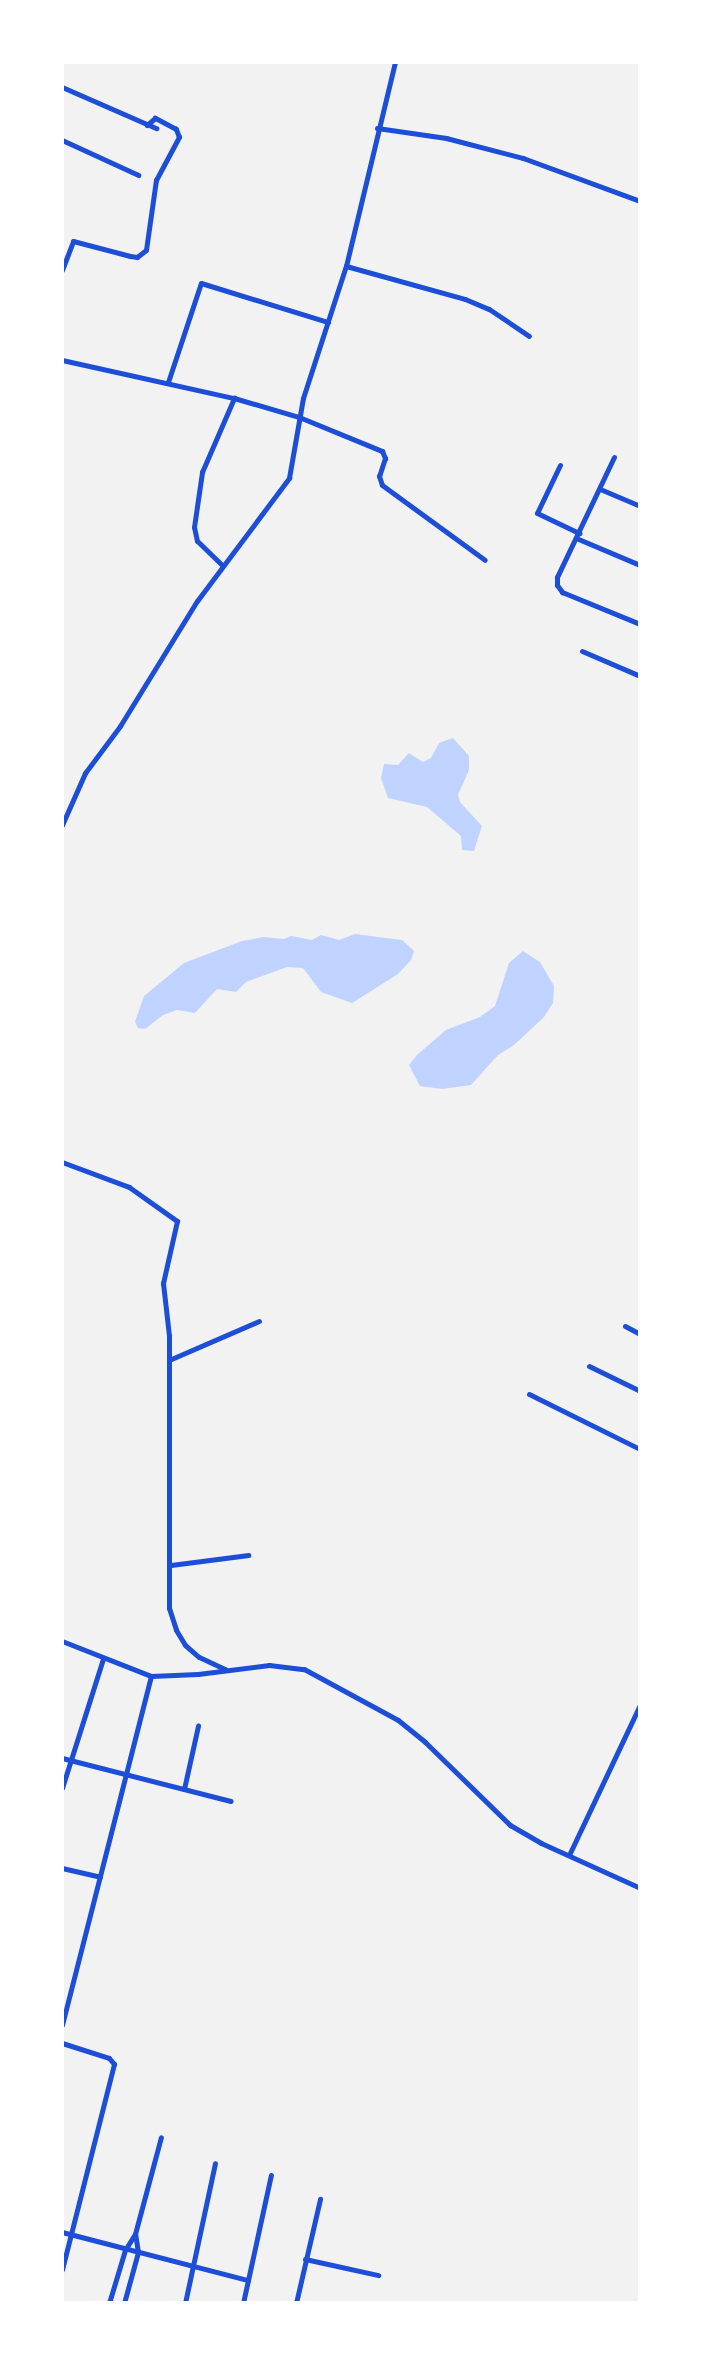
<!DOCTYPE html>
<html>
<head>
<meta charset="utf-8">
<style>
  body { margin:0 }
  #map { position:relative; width:702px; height:2365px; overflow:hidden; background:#f2f2f2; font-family:Signika,sans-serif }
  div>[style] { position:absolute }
  .water>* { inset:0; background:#bfd3fe }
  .minor>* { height:5px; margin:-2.5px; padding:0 2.5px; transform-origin:2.5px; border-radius:2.5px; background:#1d4ed8 }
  span { translate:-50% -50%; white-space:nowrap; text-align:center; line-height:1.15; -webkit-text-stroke:8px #fff; paint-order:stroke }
  .frame { position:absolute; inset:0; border:64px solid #fff; pointer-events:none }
</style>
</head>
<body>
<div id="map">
  <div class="water">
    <i style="clip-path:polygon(453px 738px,469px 756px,469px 770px,458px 795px,460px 802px,482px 826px,474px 851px,462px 850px,461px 836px,427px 807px,388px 798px,381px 778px,384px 764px,398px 765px,409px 753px,423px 762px,431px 758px,439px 743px)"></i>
    <i style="clip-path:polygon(355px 934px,402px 940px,414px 951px,411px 960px,398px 974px,352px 1003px,321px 992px,303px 968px,287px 967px,246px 982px,236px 992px,217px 989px,195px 1013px,177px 1010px,163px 1015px,145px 1029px,138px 1028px,135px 1022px,144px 996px,184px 963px,242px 941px,264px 937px,284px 939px,291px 936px,312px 940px,321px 935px,339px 940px)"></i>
    <i style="clip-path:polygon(523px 951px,540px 962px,554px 986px,553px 1003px,544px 1017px,514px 1045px,498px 1055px,471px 1085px,442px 1089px,420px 1086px,409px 1065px,417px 1055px,446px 1030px,480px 1017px,495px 1006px,509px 963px)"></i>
  </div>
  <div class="minor">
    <i style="left:62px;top:87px;width:103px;rotate:23.6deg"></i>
    <i style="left:377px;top:128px;width:70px;rotate:8.2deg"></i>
    <i style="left:446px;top:138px;width:80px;rotate:14.6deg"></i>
    <i style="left:523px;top:158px;width:125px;rotate:20.2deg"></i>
    <i style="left:62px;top:140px;width:84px;rotate:24.7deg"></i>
    <i style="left:346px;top:266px;width:123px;rotate:15.5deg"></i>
    <i style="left:465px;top:299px;width:26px;rotate:23deg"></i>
    <i style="left:489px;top:309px;width:48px;rotate:34deg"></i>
    <i style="left:62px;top:270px;width:31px;rotate:-69deg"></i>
    <i style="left:73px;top:241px;width:59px;rotate:14.7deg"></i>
    <i style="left:130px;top:256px;width:7px;rotate:8deg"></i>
    <i style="left:137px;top:257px;width:11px;rotate:-38deg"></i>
    <i style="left:146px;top:250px;width:71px;rotate:-81.9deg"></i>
    <i style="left:156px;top:180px;width:49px;rotate:-61.9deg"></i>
    <i style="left:179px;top:137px;width:9px;rotate:-111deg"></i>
    <i style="left:176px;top:129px;width:24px;rotate:-152deg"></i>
    <i style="left:155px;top:118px;width:11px;rotate:139deg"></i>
    <i style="left:62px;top:360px;width:176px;rotate:12.5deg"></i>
    <i style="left:234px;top:398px;width:68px;rotate:16.3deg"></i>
    <i style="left:299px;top:417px;width:90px;rotate:22.3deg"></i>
    <i style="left:382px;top:451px;width:8px;rotate:67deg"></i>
    <i style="left:385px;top:458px;width:19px;rotate:108deg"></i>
    <i style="left:379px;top:476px;width:9px;rotate:72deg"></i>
    <i style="left:382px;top:485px;width:127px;rotate:36.1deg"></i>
    <i style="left:168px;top:382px;width:104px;rotate:-71.6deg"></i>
    <i style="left:201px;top:283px;width:133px;rotate:17.1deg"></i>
    <i style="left:614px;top:457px;width:133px;rotate:115.4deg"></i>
    <i style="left:557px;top:577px;width:8px;rotate:90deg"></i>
    <i style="left:557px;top:585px;width:9px;rotate:54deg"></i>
    <i style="left:562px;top:592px;width:84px;rotate:22.3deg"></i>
    <i style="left:560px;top:465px;width:53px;rotate:115.6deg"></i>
    <i style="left:537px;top:513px;width:47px;rotate:25.5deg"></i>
    <i style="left:600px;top:489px;width:43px;rotate:23deg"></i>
    <i style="left:576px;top:538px;width:69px;rotate:22.9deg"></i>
    <i style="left:221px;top:564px;width:33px;rotate:-136deg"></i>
    <i style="left:197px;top:541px;width:14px;rotate:-102deg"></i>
    <i style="left:194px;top:527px;width:56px;rotate:-81.7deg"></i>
    <i style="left:202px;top:472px;width:81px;rotate:-66.6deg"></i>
    <i style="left:582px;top:651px;width:63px;rotate:23.3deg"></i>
    <i style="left:62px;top:825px;width:57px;rotate:-66.1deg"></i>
    <i style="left:85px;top:773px;width:59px;rotate:-53.3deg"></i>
    <i style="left:120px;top:726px;width:147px;rotate:-58.4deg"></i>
    <i style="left:197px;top:601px;width:154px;rotate:-53.2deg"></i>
    <i style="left:289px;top:478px;width:81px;rotate:-80.1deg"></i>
    <i style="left:303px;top:398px;width:139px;rotate:-72deg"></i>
    <i style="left:346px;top:266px;width:210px;rotate:-76.5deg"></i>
    <i style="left:62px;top:1162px;width:72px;rotate:20.5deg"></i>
    <i style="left:129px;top:1187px;width:59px;rotate:35.3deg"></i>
    <i style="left:177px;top:1221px;width:64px;rotate:102.7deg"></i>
    <i style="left:163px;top:1283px;width:53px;rotate:83.5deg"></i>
    <i style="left:169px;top:1336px;width:272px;rotate:90deg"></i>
    <i style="left:169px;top:1608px;width:23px;rotate:72deg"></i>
    <i style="left:176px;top:1630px;width:17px;rotate:59deg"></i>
    <i style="left:185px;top:1645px;width:18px;rotate:41deg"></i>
    <i style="left:199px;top:1657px;width:29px;rotate:25deg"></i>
    <i style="left:625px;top:1326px;width:17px;rotate:28deg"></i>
    <i style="left:169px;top:1360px;width:98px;rotate:-23.4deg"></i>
    <i style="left:589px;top:1366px;width:57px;rotate:26.1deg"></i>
    <i style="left:529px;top:1394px;width:124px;rotate:26.4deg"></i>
    <i style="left:171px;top:1565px;width:78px;rotate:-7.4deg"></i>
    <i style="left:62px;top:1641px;width:96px;rotate:21.5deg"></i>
    <i style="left:151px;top:1676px;width:47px;rotate:-2.4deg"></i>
    <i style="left:198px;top:1674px;width:72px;rotate:-7.2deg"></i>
    <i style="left:269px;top:1665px;width:35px;rotate:7deg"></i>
    <i style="left:304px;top:1669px;width:107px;rotate:28.5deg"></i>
    <i style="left:398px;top:1720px;width:35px;rotate:39deg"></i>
    <i style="left:425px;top:1742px;width:119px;rotate:44.3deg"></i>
    <i style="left:510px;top:1825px;width:36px;rotate:30deg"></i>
    <i style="left:541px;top:1843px;width:109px;rotate:24.4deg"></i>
    <i style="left:62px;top:1758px;width:174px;rotate:14.3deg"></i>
    <i style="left:62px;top:1788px;width:135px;rotate:-72.4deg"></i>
    <i style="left:184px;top:1789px;width:65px;rotate:-77.5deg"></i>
    <i style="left:569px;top:1855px;width:166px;rotate:-64.7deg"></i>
    <i style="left:62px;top:1868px;width:39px;rotate:13deg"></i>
    <i style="left:62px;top:2025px;width:360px;rotate:-75.7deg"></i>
    <i style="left:62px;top:2043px;width:49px;rotate:17.7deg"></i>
    <i style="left:109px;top:2058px;width:8px;rotate:50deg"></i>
    <i style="left:114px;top:2064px;width:212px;rotate:104.2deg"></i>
    <i style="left:62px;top:2232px;width:192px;rotate:14.5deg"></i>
    <i style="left:305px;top:2259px;width:75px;rotate:12.4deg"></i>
    <i style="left:109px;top:2303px;width:55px;rotate:-73.2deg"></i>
    <i style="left:125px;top:2250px;width:19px;rotate:-58deg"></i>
    <i style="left:135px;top:2234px;width:100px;rotate:-75deg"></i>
    <i style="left:124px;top:2303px;width:53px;rotate:-74.6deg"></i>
    <i style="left:138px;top:2252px;width:18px;rotate:-99deg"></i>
    <i style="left:185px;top:2303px;width:143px;rotate:-77.9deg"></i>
    <i style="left:243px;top:2303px;width:131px;rotate:-77.7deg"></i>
    <i style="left:296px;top:2303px;width:107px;rotate:-77deg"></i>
  </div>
  <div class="frame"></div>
</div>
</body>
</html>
